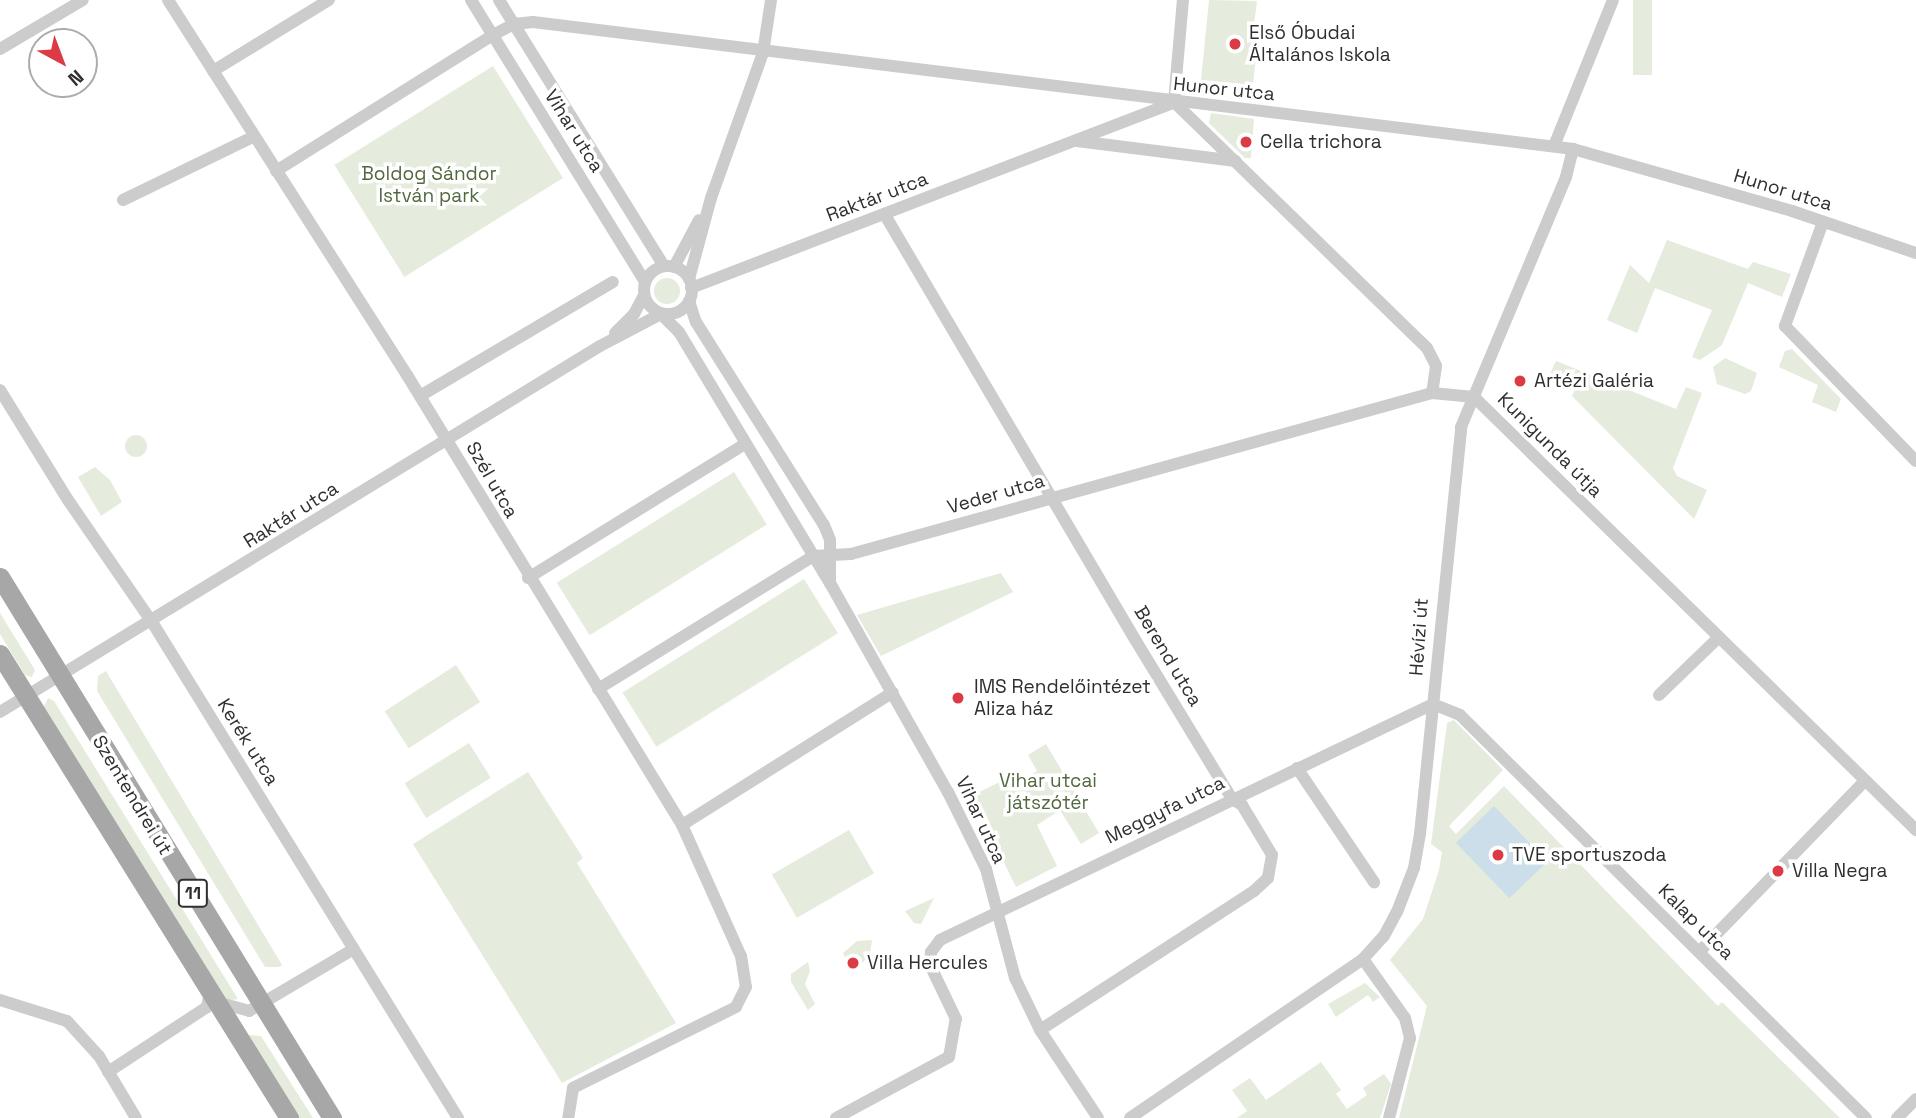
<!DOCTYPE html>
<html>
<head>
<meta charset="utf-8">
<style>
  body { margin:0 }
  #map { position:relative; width:1916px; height:1118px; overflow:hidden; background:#fff; font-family:"Space Grotesk",sans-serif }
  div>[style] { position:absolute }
  .green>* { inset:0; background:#e5ebdd; transform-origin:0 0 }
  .round { border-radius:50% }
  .water>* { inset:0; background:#cbdeea; transform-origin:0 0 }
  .street>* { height:12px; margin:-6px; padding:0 6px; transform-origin:6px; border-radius:6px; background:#ccc }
  .street>.ring { margin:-6px; padding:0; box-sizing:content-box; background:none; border:12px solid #ccc; border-radius:50% }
  .primary>* { height:19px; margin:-9.5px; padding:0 9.5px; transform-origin:9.5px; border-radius:9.5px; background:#a7a7a7 }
  .dots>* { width:19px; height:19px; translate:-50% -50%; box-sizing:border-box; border:4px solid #fff; border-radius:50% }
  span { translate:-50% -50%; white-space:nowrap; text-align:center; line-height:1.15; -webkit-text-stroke:7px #fff; paint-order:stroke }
  .shield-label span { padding:2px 5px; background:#fff; border:2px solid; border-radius:5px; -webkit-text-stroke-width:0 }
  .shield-label { font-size:18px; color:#2f2f2f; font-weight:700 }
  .poi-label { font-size:19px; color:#2f2f2f }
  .left { translate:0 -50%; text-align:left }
  .street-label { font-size:19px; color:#2f2f2f }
  .park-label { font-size:19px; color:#52683e }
  .north { position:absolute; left:28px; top:28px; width:70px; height:70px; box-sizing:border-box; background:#fff; border:2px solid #acacac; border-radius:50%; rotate:139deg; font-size:19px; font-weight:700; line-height:28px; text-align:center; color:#2f2f2f }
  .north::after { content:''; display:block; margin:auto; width:24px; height:32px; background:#dc3b45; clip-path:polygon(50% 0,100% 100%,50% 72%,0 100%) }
</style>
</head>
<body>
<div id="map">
  <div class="green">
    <i style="clip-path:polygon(1209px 0,1257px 1px,1250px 56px,1256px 57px,1253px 85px,1201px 80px)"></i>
    <i style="left:1633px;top:0;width:19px;height:75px"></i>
    <i style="left:493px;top:66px;width:132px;height:187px;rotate:58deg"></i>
    <i style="clip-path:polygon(evenodd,1211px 113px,1254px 119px,1251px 158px,1245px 158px,1209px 123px,1211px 113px,1243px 134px,1253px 137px,1249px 149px,1240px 149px,1236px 143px,1243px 134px)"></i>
    <i style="clip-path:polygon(1667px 240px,1748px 269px,1753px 262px,1791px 274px,1782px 297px,1748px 283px,1722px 345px,1700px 360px,1692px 357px,1712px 310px,1655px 288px,1637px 333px,1607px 320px,1630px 265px,1649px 283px)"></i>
    <i class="round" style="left:654px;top:278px;width:26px;height:26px"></i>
    <i style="clip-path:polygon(1792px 349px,1841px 399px,1836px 412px,1812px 402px,1818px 385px,1779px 367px,1785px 351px)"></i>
    <i style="clip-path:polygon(1725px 358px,1757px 373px,1751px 391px,1745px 394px,1717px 384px,1713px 367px)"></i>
    <i style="clip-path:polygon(1556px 361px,1676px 409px,1686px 387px,1702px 393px,1673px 468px,1677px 476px,1707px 490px,1694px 519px,1572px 396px,1577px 386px,1549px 376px)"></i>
    <i class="round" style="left:125px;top:435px;width:22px;height:22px"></i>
    <i style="clip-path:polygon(95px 467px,110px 480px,122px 502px,101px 516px,78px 477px)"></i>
    <i style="left:734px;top:472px;width:62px;height:209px;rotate:58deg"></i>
    <i style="clip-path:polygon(1001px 573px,1013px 592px,881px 656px,857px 615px)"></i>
    <i style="left:804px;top:579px;width:64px;height:214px;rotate:58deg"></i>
    <i style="clip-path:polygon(0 613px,35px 670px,32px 677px,25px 675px,0 634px)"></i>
    <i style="left:456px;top:665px;width:44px;height:85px;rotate:57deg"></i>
    <i style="clip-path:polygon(106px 671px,282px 965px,279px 967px,265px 967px,97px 691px,98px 676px)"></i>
    <i style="clip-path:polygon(48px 698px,54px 701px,238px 999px,227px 1001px,44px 706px)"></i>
    <i style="clip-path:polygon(1454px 720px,1503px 770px,1449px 826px,1456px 834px,1504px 786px,1718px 1006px,1722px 1002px,1840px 1118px,1399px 1118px,1427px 1006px,1390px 960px,1423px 919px,1439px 870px,1442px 852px,1431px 844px,1447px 723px)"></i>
    <i style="left:469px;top:743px;width:41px;height:76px;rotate:58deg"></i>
    <i style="clip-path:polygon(1046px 744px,1099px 833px,1081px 844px,1060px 810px,1037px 825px,1057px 866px,1016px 887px,971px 796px,1012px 776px,1017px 784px,1037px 771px,1028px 755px)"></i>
    <i style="clip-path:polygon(528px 772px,583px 858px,577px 863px,676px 1023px,562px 1083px,413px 844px)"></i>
    <i style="left:849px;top:830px;width:50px;height:89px;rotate:60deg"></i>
    <i style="clip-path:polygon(934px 898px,921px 924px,914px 923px,905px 911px)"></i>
    <i style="clip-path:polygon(872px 940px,870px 954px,853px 974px,843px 953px,857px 941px)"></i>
    <i style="clip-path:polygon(808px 962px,810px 971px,805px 984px,815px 1004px,808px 1010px,791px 982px,791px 974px)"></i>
    <i style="clip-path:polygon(1365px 983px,1380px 997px,1373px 1002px,1368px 995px,1336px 1017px,1328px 1004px)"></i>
    <i style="clip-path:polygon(248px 1035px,261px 1036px,313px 1118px,299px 1118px)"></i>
    <i style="clip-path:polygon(1321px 1062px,1341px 1090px,1336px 1094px,1347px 1109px,1367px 1095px,1363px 1088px,1384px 1074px,1391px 1084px,1380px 1118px,1237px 1118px,1247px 1111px,1232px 1090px,1250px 1078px,1266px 1100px)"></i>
  </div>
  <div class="water">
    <i style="left:1494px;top:806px;width:77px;height:53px;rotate:46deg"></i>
  </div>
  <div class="street">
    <i style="left:168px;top:0;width:445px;rotate:57.5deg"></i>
    <i style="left:407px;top:375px;width:527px;rotate:58.57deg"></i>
    <i style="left:682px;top:825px;width:144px;rotate:65.8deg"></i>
    <i style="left:741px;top:956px;width:31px;rotate:81deg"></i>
    <i style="left:746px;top:987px;width:22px;rotate:117deg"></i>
    <i style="left:736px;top:1007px;width:182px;rotate:153.6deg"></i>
    <i style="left:573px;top:1088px;width:30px;rotate:99deg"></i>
    <i style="left:471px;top:0;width:331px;rotate:58.3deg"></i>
    <i style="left:499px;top:0;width:313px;rotate:58.2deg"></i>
    <i style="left:0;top:49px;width:96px;rotate:-30.6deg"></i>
    <i style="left:213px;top:71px;width:136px;rotate:-31.5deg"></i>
    <i style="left:1174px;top:102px;width:353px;rotate:44.2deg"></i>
    <i style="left:1427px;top:348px;width:20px;rotate:63deg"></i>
    <i style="left:1436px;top:366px;width:27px;rotate:98deg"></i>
    <i style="left:1174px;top:102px;width:102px;rotate:-85deg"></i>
    <i style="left:1077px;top:141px;width:160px;rotate:7.2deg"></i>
    <i style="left:1554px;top:146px;width:157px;rotate:-68deg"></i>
    <i style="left:276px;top:171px;width:256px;rotate:-32.1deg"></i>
    <i style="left:493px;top:35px;width:24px;rotate:-28deg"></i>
    <i style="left:514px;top:24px;width:19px;rotate:-6deg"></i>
    <i style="left:533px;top:22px;width:1048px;rotate:6.96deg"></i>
    <i style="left:1573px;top:149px;width:228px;rotate:15.8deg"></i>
    <i style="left:1792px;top:211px;width:131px;rotate:18.7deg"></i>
    <i style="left:123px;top:200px;width:144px;rotate:-25.9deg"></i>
    <i style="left:885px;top:215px;width:494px;rotate:59.5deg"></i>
    <i style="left:1136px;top:641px;width:185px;rotate:58.7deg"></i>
    <i style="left:1232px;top:799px;width:12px;rotate:31deg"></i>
    <i style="left:1242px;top:805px;width:58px;rotate:59deg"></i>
    <i style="left:1272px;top:855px;width:23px;rotate:100deg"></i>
    <i style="left:1268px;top:878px;width:19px;rotate:137deg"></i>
    <i style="left:1254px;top:891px;width:255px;rotate:147deg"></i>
    <i style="left:1823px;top:222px;width:111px;rotate:110.1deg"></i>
    <i style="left:1785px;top:326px;width:188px;rotate:45.9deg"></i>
    <i class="ring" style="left:644px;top:266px;width:36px;height:36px"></i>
    <i style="left:674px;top:267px;width:53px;rotate:-62deg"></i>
    <i style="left:689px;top:279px;width:84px;rotate:-74.8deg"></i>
    <i style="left:711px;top:198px;width:154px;rotate:-70.3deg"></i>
    <i style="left:763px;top:53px;width:54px;rotate:-81.4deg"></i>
    <i style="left:691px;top:288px;width:513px;rotate:-21.01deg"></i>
    <i style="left:689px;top:301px;width:22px;rotate:72deg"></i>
    <i style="left:696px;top:322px;width:240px;rotate:57.8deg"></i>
    <i style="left:824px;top:525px;width:16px;rotate:68deg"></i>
    <i style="left:830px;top:540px;width:43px;rotate:90deg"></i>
    <i style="left:615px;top:333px;width:27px;rotate:-45deg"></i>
    <i style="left:634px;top:314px;width:21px;rotate:-62deg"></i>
    <i style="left:0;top:390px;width:129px;rotate:58.3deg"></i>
    <i style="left:68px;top:500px;width:148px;rotate:55.5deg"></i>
    <i style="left:152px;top:622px;width:583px;rotate:58.33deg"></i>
    <i style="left:420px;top:396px;width:224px;rotate:-30.6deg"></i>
    <i style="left:528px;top:578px;width:255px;rotate:-31.7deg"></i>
    <i style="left:598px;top:689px;width:253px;rotate:-31.7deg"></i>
    <i style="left:813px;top:556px;width:38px;rotate:-3deg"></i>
    <i style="left:851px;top:554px;width:603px;rotate:-15.49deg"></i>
    <i style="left:1432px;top:393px;width:42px;rotate:5.4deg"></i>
    <i style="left:1474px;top:397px;width:619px;rotate:44.41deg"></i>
    <i style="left:1659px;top:695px;width:81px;rotate:-44deg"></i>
    <i style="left:0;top:712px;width:703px;rotate:-31.38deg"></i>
    <i style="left:600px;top:346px;width:69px;rotate:-27.7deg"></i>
    <i style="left:661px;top:314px;width:25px;rotate:45deg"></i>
    <i style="left:679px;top:332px;width:293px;rotate:59deg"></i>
    <i style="left:830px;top:583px;width:240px;rotate:60.6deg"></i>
    <i style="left:948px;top:792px;width:86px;rotate:63.7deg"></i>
    <i style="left:986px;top:869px;width:113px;rotate:75.1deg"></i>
    <i style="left:1015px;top:978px;width:58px;rotate:64.3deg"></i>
    <i style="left:1040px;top:1030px;width:105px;rotate:56.6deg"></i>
    <i style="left:1297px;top:768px;width:138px;rotate:56deg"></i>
    <i style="left:682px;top:825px;width:249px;rotate:-32.2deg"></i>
    <i style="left:1699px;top:952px;width:238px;rotate:-45.9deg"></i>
    <i style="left:1363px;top:959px;width:72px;rotate:54.6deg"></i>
    <i style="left:1405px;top:1018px;width:21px;rotate:76deg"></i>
    <i style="left:1410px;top:1038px;width:83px;rotate:104.7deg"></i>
    <i style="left:0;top:1000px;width:70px;rotate:17.4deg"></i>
    <i style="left:67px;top:1021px;width:47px;rotate:47.6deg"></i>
    <i style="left:99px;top:1056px;width:72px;rotate:59.2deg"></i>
    <i style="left:220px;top:1003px;width:30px;rotate:15deg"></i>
    <i style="left:249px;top:1011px;width:120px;rotate:-30.6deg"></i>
    <i style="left:108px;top:1072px;width:118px;rotate:-33.3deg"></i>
    <i style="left:207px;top:1007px;width:15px;rotate:-79deg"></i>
    <i style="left:836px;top:1118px;width:128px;rotate:-28.4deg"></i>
    <i style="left:949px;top:1057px;width:39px;rotate:-80deg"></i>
    <i style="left:956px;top:1019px;width:60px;rotate:-115.7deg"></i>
    <i style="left:930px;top:965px;width:13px;rotate:-86deg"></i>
    <i style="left:931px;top:952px;width:15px;rotate:-53deg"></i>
    <i style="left:940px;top:940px;width:547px;rotate:-25.58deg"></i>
    <i style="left:1433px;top:704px;width:29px;rotate:22deg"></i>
    <i style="left:1460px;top:715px;width:572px;rotate:44.79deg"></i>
    <i style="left:1130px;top:1118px;width:282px;rotate:-34.3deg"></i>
    <i style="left:1363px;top:959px;width:31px;rotate:-48deg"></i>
    <i style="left:1384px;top:936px;width:27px;rotate:-62deg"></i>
    <i style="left:1397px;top:912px;width:47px;rotate:-68.9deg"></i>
    <i style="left:1414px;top:868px;width:35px;rotate:-80deg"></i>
    <i style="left:1420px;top:834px;width:409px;rotate:-84.2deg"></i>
    <i style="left:1461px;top:427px;width:271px;rotate:-67.2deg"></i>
    <i style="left:1566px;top:177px;width:29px;rotate:-76deg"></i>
    <i style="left:1897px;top:1118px;width:27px;rotate:-45deg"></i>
  </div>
  <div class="primary">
    <i style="left:0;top:577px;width:635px;rotate:58.46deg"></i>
    <i style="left:0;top:654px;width:547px;rotate:58.08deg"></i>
  </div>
  <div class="dots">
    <i style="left:1235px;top:44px;background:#dc3b45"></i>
    <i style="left:1246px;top:142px;background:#dc3b45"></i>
    <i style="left:1520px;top:381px;background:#dc3b45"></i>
    <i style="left:958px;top:698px;background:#dc3b45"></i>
    <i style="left:1498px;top:855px;background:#dc3b45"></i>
    <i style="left:1778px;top:871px;background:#dc3b45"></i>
    <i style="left:853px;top:963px;background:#dc3b45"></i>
  </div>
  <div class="shield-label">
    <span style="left:193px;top:893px">11</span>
  </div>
  <div class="poi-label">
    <span class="left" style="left:1249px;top:44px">Első Óbudai<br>Általános Iskola</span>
    <span class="left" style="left:1260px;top:142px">Cella trichora</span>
    <span class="left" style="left:1534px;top:381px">Artézi Galéria</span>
    <span class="left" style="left:974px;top:698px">IMS Rendelőintézet<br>Aliza ház</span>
    <span class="left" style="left:1512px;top:855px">TVE sportuszoda</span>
    <span class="left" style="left:1792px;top:871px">Villa Negra</span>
    <span class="left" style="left:867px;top:963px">Villa Hercules</span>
  </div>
  <div class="street-label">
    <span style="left:1224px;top:89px;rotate:6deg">Hunor utca</span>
    <span style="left:574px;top:131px;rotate:58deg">Vihar utca</span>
    <span style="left:1783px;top:190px;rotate:17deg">Hunor utca</span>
    <span style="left:877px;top:197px;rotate:-21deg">Raktár utca</span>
    <span style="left:1550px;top:445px;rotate:45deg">Kunigunda útja</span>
    <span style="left:492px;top:480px;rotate:60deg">Szél utca</span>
    <span style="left:996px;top:494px;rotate:-16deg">Veder utca</span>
    <span style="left:291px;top:515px;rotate:-32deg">Raktár utca</span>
    <span style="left:1419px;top:637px;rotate:-86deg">Hévízi út</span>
    <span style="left:1168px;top:656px;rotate:59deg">Berend utca</span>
    <span style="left:248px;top:742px;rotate:58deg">Kerék utca</span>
    <span style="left:132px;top:795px;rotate:59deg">Szentendrei út</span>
    <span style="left:1165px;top:810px;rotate:-26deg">Meggyfa utca</span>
    <span style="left:981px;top:820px;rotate:65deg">Vihar utca</span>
    <span style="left:1696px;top:922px;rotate:45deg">Kalap utca</span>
  </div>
  <div class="park-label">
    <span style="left:429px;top:185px">Boldog Sándor<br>István park</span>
    <span style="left:1048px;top:792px">Vihar utcai<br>játszótér</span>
  </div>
  <div class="north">N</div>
</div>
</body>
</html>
